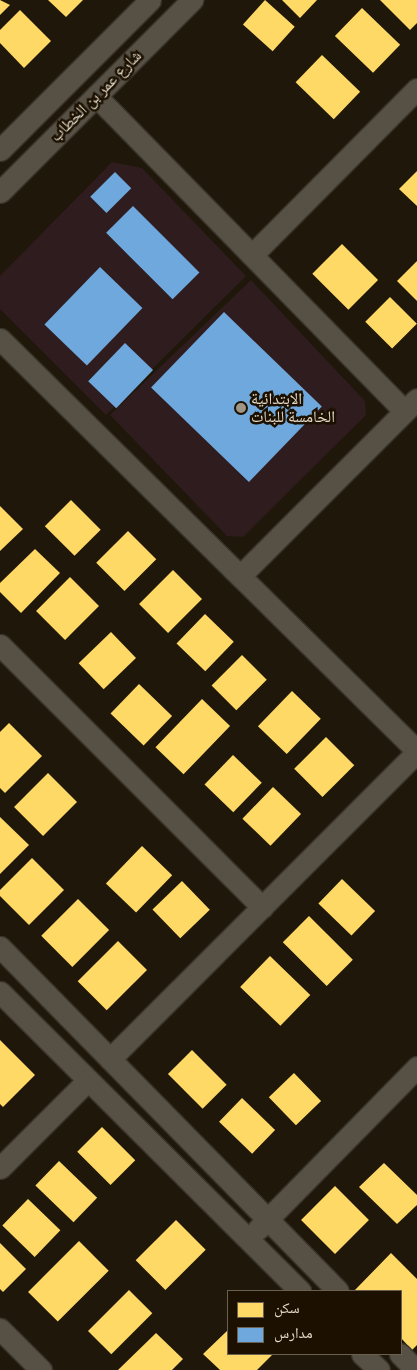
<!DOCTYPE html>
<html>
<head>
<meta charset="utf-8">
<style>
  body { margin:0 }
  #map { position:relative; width:417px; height:1370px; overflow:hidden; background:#1f1709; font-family:"Public Sans","Noto Naskh Arabic",sans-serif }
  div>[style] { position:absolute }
  .education>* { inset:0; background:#2e1c1f }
  .homes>* { inset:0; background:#ffd966; transform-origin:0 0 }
  .schools>* { inset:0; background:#6fa8dc; transform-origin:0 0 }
  .roads { filter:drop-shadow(1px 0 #39332a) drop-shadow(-1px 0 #39332a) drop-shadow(0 1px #39332a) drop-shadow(0 -1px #39332a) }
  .minor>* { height:21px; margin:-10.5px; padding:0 10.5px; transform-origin:10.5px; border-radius:10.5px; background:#565045 }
  .dots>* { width:14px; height:14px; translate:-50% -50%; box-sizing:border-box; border:2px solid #1c1100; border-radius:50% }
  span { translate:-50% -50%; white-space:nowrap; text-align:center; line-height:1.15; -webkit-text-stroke:5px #1c1100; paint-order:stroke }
  .street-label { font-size:16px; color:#e4daca }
  .poi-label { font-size:16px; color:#e4daca }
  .left { translate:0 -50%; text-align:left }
  .legend { position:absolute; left:227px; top:1290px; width:175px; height:65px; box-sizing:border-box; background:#1c1100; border:1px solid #6c6151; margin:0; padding:6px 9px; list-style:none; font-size:15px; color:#e4daca }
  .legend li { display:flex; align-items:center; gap:10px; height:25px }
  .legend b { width:25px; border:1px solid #6c6151 }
</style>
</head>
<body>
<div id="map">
  <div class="education">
    <i style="clip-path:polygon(112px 162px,142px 168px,246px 276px,106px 415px,0 309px,0 276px)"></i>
    <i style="clip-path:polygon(251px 280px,365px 401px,366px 415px,243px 537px,227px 536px,110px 415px)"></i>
  </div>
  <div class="homes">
    <i style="clip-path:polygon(0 0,10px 5px,0 15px)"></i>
    <i style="clip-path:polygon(48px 0,83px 0,66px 17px)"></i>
    <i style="left:265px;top:0;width:40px;height:33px;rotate:42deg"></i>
    <i style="clip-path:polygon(282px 0,317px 0,300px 18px)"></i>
    <i style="clip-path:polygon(380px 0,417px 0,417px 23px,410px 30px)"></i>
    <i style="left:362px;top:8px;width:53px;height:39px;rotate:44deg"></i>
    <i style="clip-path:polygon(20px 10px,51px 41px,24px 68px,0 43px,0 30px)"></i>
    <i style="left:322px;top:55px;width:53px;height:38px;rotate:44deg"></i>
    <i style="clip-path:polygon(417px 171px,417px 206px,399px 189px)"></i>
    <i style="left:342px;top:244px;width:51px;height:42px;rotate:45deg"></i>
    <i style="clip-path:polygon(417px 261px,417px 301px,397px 281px)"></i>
    <i style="left:390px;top:297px;width:38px;height:35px;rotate:45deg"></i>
    <i style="left:71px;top:500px;width:42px;height:37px;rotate:45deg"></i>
    <i style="clip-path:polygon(0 506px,23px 529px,0 551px)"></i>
    <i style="left:128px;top:531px;width:40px;height:45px;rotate:45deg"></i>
    <i style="clip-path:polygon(35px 549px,60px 573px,21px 613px,0 592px,0 583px)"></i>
    <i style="left:173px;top:570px;width:41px;height:48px;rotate:45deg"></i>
    <i style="left:70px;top:577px;width:41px;height:48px;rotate:45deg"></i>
    <i style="left:205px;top:614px;width:40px;height:41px;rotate:44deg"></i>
    <i style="left:111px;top:632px;width:36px;height:45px;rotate:46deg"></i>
    <i style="left:242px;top:655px;width:35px;height:43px;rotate:45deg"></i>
    <i style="left:139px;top:684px;width:46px;height:41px;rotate:44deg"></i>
    <i style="left:292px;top:691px;width:40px;height:49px;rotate:44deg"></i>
    <i style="left:202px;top:699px;width:39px;height:67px;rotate:44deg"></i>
    <i style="clip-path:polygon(9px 723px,42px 756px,5px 793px,0 788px,0 732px)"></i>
    <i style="left:326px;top:737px;width:40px;height:45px;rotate:45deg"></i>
    <i style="left:233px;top:755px;width:40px;height:41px;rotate:44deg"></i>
    <i style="left:48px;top:773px;width:41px;height:48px;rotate:45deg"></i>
    <i style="left:273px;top:787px;width:39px;height:44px;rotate:44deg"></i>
    <i style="clip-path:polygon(0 817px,29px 845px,0 874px)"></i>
    <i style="left:142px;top:846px;width:42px;height:52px;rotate:44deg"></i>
    <i style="clip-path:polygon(32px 858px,64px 890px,29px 925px,0 896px,0 890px)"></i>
    <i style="left:342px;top:879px;width:46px;height:34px;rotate:44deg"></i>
    <i style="left:182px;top:881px;width:40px;height:41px;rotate:46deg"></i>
    <i style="left:78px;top:899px;width:44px;height:52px;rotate:45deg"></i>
    <i style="left:309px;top:916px;width:62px;height:37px;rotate:45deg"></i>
    <i style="left:118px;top:941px;width:41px;height:57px;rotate:45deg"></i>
    <i style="left:270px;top:956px;width:56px;height:43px;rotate:44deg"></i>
    <i style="clip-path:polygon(0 1040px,35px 1075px,3px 1107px,0 1104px)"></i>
    <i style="left:192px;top:1050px;width:49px;height:34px;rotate:45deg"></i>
    <i style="left:294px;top:1073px;width:39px;height:35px;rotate:46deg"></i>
    <i style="left:242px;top:1098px;width:46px;height:33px;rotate:44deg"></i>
    <i style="left:102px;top:1127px;width:47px;height:35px;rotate:45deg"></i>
    <i style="left:59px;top:1161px;width:53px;height:34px;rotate:44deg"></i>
    <i style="clip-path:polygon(384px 1163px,417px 1195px,417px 1205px,397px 1224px,359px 1187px)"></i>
    <i style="left:335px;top:1186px;width:48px;height:48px;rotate:45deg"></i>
    <i style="left:28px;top:1199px;width:45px;height:37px;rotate:44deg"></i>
    <i style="left:176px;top:1220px;width:42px;height:57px;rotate:45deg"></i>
    <i style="left:79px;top:1241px;width:42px;height:72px;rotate:45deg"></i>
    <i style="clip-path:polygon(0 1243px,26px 1269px,3px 1292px,0 1289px)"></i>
    <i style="clip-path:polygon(391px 1253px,417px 1279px,417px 1345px,412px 1350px,401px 1338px,401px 1291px,354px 1291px)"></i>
    <i style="left:129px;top:1290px;width:33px;height:58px;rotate:45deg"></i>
    <i style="clip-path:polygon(228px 1330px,228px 1354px,273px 1354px,257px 1370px,220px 1370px,203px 1354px)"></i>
    <i style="clip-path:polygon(156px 1333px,183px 1359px,172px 1370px,118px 1370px)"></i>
  </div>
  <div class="schools">
    <i style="left:115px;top:172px;width:23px;height:35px;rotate:45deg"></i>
    <i style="left:133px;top:206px;width:94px;height:38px;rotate:45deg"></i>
    <i style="left:100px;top:267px;width:59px;height:80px;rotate:44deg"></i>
    <i style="left:224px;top:312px;width:136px;height:105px;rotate:44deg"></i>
    <i style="left:125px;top:343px;width:39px;height:53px;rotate:44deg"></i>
  </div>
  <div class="roads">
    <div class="minor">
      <i style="left:96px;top:96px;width:441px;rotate:45.6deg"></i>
      <i style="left:0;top:150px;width:212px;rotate:-45deg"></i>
      <i style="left:0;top:192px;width:272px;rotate:-45deg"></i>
      <i style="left:252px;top:255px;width:234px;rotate:-45.2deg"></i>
      <i style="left:0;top:339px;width:586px;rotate:44.65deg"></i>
      <i style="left:240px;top:576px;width:250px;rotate:-45deg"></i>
      <i style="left:0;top:645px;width:371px;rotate:45deg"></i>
      <i style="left:0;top:947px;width:482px;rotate:45.5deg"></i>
      <i style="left:0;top:992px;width:424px;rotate:44.9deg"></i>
      <i style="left:110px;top:1059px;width:434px;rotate:-45deg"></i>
      <i style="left:0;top:1168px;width:124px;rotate:-45deg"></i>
      <i style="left:258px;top:1229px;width:227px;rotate:-45.5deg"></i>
      <i style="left:0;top:1329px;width:58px;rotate:45deg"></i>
      <i style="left:362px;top:1354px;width:23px;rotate:43deg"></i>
      <i style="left:400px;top:1354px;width:21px;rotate:45deg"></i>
    </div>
  </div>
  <div class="dots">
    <i style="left:241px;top:408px;background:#9f9686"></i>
  </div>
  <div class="street-label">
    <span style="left:96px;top:96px;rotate:-45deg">شارع عمر بن الخطاب</span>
  </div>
  <div class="poi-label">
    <span class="left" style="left:251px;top:408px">الابتدائية<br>الخامسة للبنات</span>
  </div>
  <ul class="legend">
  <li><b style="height:14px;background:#ffd966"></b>سكن</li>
  <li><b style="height:14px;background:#6fa8dc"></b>مدارس</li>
  </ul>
</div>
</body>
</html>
